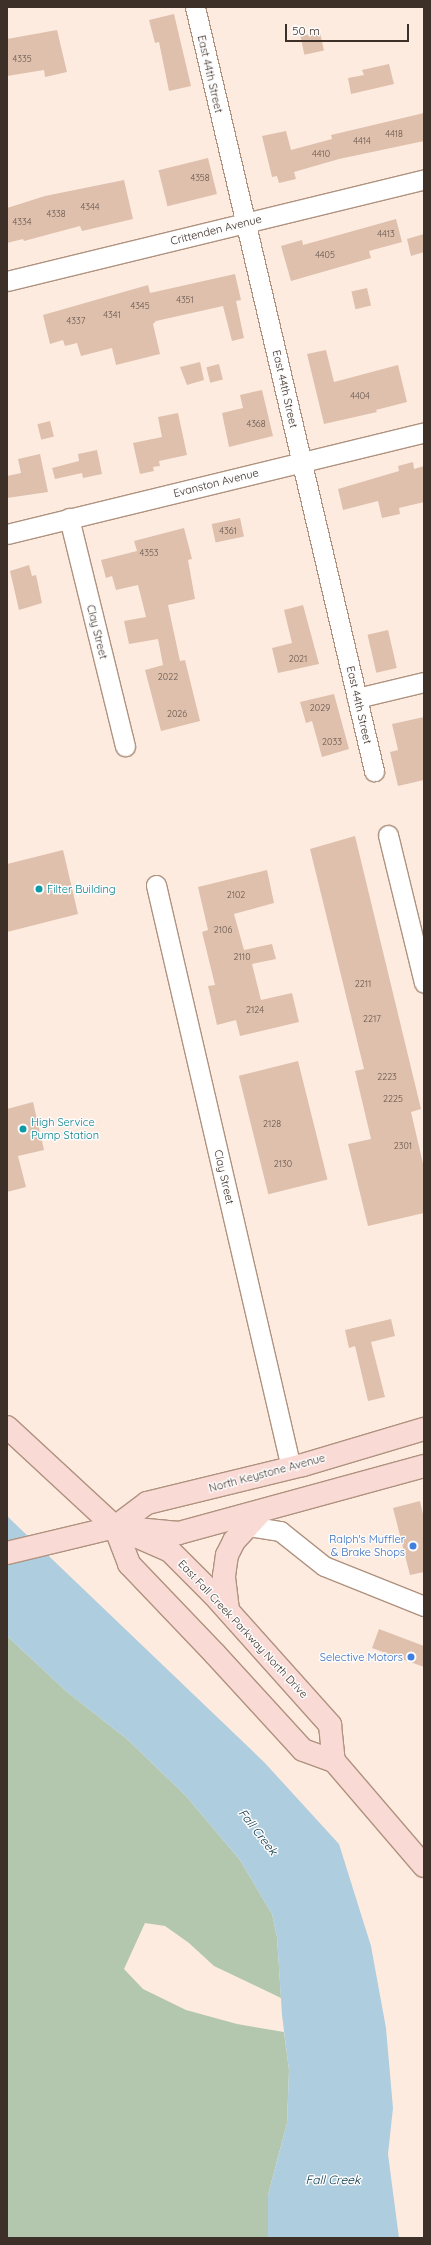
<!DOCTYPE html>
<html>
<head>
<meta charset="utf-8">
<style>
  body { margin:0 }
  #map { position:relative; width:431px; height:2245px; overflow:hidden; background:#feebdf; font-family:Quicksand,sans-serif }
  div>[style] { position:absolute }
  .forest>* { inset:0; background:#b2c7ae }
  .water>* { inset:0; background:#aecee0 }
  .building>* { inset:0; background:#dec0ad; transform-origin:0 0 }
  .roads { filter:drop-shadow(1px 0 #af927f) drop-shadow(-1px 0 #af927f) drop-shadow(0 1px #af927f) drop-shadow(0 -1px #af927f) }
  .street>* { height:19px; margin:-9.5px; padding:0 9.5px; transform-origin:9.5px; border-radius:9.5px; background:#fff }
  .primary>* { height:22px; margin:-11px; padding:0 11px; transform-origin:11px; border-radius:11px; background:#fadad5 }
  .dots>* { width:11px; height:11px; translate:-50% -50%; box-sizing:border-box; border:2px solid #fcfcfc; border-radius:50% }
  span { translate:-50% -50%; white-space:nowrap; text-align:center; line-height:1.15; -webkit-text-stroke:3px #fcfcfc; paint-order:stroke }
  .number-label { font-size:9px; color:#65544a }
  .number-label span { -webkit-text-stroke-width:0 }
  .street-label { font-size:11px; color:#3d3029 }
  .culture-label { font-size:11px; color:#0d838f }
  .left { translate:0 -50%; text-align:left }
  .shop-label { font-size:11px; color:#366cbe }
  .right { translate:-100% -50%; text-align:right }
  .water-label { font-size:12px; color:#023044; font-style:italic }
  .frame { position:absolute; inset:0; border:8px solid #3d3029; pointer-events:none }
  .scale { position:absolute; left:285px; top:24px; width:124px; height:18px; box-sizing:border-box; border:2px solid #3d3029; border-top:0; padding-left:5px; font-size:12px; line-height:14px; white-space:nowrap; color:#3d3029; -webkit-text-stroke:3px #fcfcfc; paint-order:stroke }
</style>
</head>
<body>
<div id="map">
  <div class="forest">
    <i style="clip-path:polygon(7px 1636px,66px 1691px,127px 1739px,186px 1796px,240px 1860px,272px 1914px,277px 1937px,281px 1998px,214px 1966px,189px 1943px,165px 1926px,145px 1923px,124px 1969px,143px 1989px,186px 2010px,237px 2024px,284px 2032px,289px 2070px,287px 2123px,268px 2195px,268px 2238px,7px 2238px)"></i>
  </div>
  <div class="water">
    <i style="clip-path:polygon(7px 1516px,264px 1762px,339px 1844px,371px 1946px,386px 2028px,393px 2108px,388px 2154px,399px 2238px,268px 2238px,268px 2195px,287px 2123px,289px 2070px,282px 2015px,277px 1937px,272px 1914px,240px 1860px,186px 1796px,127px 1739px,66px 1691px,7px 1636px)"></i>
  </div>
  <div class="building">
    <i style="clip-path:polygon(174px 14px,191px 86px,169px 91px,159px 42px,155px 43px,149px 20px)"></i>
    <i style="clip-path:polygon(57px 30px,67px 72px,45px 77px,44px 70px,7px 76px,7px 39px)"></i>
    <i style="left:320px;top:32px;width:19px;height:20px;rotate:78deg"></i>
    <i style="clip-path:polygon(389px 64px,394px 84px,351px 94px,348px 78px,364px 75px,362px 70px)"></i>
    <i style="clip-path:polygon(424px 113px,424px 141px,339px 159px,294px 172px,296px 179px,279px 183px,277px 176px,272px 177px,262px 136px,286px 131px,291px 150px,332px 139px,331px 135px)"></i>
    <i style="left:208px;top:158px;width:37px;height:51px;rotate:76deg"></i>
    <i style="clip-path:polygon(124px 180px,133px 219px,82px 231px,80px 226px,24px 241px,23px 239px,7px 243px,7px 208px,45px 196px)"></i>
    <i style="clip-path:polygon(396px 219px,402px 242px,369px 251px,371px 258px,291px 281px,281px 246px,302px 240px,303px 245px)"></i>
    <i style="clip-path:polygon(424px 234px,424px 252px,411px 256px,407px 239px)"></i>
    <i style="clip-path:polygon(235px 274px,241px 300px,236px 301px,244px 338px,232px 341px,223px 306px,156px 321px,153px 324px,160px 354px,116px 365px,112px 348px,81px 356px,77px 343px,65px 346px,63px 340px,50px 344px,43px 315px,148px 285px,150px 293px)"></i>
    <i style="left:367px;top:288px;width:18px;height:16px;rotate:77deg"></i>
    <i style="clip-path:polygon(326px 350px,334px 382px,398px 365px,407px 402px,376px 410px,377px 412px,324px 424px,307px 354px)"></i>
    <i style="clip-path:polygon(200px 362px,204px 380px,187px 385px,180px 367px)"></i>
    <i style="left:219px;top:364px;width:16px;height:13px;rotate:76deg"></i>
    <i style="clip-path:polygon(262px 390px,273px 436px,229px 447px,222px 413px,243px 408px,240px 395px)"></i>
    <i style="clip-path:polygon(178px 413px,187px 455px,159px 461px,160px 466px,153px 467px,154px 471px,140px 474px,133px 443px,162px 437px,158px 417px)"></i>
    <i style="left:50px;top:421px;width:16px;height:13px;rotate:76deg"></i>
    <i style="clip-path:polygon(97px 450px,102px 474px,83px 478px,82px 473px,55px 479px,52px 468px,79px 461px,78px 454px)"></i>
    <i style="clip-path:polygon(40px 454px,48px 492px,7px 498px,7px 476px,21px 473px,18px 459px)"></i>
    <i style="clip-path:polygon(413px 462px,414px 469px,424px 466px,424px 502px,399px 508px,400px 514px,382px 518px,378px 501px,343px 510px,338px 489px,399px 471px,398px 466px)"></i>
    <i style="left:240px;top:518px;width:19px;height:29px;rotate:78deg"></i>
    <i style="clip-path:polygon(184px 528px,192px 559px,188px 560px,195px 599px,168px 605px,180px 661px,185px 660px,200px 721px,161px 731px,145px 670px,163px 665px,158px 639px,129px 644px,124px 621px,146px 617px,138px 585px,116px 590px,112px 576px,106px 578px,101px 560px,137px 551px,134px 541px)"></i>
    <i style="clip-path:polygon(29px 565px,32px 576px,36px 575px,42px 603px,19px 610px,10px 571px)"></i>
    <i style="clip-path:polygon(303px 605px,319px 664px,278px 673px,272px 648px,292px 643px,284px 610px)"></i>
    <i style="left:388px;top:630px;width:39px;height:21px;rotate:77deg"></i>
    <i style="clip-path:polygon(334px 694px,349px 749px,322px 757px,312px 721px,306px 723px,300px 702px)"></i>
    <i style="clip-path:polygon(424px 717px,424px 780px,398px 786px,390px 752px,398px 750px,392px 724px)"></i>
    <i style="clip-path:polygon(355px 836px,421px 1109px,411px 1112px,424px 1168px,424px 1213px,368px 1226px,348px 1144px,371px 1139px,355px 1071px,364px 1069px,310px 849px)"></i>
    <i style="clip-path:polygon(63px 850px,78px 914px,7px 932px,7px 864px)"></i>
    <i style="clip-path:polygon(267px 870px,274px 903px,234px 914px,244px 950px,272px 944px,276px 959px,252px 964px,261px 1000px,292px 993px,299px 1022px,240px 1036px,236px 1020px,217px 1025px,208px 986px,215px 985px,202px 932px,208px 930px,198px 887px)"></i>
    <i style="left:298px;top:1061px;width:122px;height:61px;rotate:76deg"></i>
    <i style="clip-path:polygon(33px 1102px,44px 1150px,18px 1156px,26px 1187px,7px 1192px,7px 1109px)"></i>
    <i style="clip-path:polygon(391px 1319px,395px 1336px,371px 1342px,385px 1397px,368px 1401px,355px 1346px,349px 1348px,345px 1330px)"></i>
    <i style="clip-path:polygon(420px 1501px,424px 1519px,424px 1572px,410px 1575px,393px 1508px)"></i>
    <i style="clip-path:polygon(379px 1629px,424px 1646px,424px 1667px,372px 1648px)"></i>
  </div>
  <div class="roads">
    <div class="street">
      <i style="left:195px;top:7px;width:785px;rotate:76.81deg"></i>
      <i style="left:7px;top:281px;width:429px;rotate:-13.7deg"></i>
      <i style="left:69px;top:518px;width:235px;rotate:76.2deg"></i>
      <i style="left:7px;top:534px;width:429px;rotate:-13.7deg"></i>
      <i style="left:357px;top:698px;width:69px;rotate:-13.4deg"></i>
      <i style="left:388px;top:835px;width:152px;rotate:76.3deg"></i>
      <i style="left:156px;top:885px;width:598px;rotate:76.96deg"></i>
      <i style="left:236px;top:1524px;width:45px;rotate:9deg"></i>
      <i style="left:280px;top:1531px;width:56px;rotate:38.5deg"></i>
      <i style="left:324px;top:1566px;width:108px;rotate:21.8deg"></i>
    </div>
    <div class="primary">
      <i style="left:7px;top:1427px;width:147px;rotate:42.8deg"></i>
      <i style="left:115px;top:1527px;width:60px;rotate:23.6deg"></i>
      <i style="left:170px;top:1551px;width:61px;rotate:45deg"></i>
      <i style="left:213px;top:1594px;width:176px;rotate:48.2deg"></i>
      <i style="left:330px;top:1725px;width:36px;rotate:84deg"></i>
      <i style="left:115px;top:1527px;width:40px;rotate:69deg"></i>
      <i style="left:129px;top:1564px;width:124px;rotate:46.3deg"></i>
      <i style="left:215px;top:1654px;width:130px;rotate:47.5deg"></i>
      <i style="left:303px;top:1750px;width:33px;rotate:20deg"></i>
      <i style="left:334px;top:1761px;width:138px;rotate:49.4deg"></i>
      <i style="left:115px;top:1527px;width:40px;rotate:-37deg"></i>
      <i style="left:147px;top:1503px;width:161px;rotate:-13.7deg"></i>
      <i style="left:303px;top:1465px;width:126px;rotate:-16.6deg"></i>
      <i style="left:7px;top:1553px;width:111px;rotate:-13.5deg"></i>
      <i style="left:115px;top:1527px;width:64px;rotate:5.4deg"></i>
      <i style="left:179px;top:1533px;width:254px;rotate:-15.3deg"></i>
      <i style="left:228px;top:1610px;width:34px;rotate:-97deg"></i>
      <i style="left:224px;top:1576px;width:21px;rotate:-82deg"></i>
      <i style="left:227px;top:1555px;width:16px;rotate:-63deg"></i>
      <i style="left:234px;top:1541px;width:41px;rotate:-47deg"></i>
    </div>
  </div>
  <div class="dots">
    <i style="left:39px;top:889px;background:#0f9aa8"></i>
    <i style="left:23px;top:1129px;background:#0f9aa8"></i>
    <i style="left:413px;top:1546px;background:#3f7fe0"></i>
    <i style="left:411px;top:1657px;background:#3f7fe0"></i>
  </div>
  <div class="number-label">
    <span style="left:22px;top:59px">4335</span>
    <span style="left:394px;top:134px">4418</span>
    <span style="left:362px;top:141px">4414</span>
    <span style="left:321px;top:154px">4410</span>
    <span style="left:200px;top:178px">4358</span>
    <span style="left:90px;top:207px">4344</span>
    <span style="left:56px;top:214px">4338</span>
    <span style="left:22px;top:222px">4334</span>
    <span style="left:386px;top:234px">4413</span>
    <span style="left:325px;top:255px">4405</span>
    <span style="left:185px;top:300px">4351</span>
    <span style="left:140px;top:306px">4345</span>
    <span style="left:112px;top:315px">4341</span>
    <span style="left:76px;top:321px">4337</span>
    <span style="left:360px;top:396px">4404</span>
    <span style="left:256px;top:424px">4368</span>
    <span style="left:228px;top:531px">4361</span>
    <span style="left:149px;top:553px">4353</span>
    <span style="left:298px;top:659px">2021</span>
    <span style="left:168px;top:677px">2022</span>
    <span style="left:320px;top:708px">2029</span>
    <span style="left:177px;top:714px">2026</span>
    <span style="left:332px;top:742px">2033</span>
    <span style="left:236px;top:895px">2102</span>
    <span style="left:223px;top:930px">2106</span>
    <span style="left:242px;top:957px">2110</span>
    <span style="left:363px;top:984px">2211</span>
    <span style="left:255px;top:1010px">2124</span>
    <span style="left:372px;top:1019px">2217</span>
    <span style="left:387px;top:1077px">2223</span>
    <span style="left:393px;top:1099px">2225</span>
    <span style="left:272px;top:1124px">2128</span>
    <span style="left:403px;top:1146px">2301</span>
    <span style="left:283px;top:1164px">2130</span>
  </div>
  <div class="street-label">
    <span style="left:210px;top:74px;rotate:77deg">East 44th Street</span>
    <span style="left:216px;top:230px;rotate:-14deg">Crittenden Avenue</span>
    <span style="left:285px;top:389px;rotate:77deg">East 44th Street</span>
    <span style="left:216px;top:483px;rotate:-14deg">Evanston Avenue</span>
    <span style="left:97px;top:632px;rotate:76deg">Clay Street</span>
    <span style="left:359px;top:705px;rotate:77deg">East 44th Street</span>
    <span style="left:224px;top:1177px;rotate:77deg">Clay Street</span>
    <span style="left:267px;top:1473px;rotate:-15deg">North Keystone Avenue</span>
    <span style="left:243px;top:1629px;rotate:47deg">East Fall Creek Parkway North Drive</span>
  </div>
  <div class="culture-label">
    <span class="left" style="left:47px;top:889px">Filter Building</span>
    <span class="left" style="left:31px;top:1129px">High Service<br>Pump Station</span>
  </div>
  <div class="shop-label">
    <span class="right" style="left:405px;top:1546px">Ralph's Muffler<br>&amp; Brake Shops</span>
    <span class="right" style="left:403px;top:1657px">Selective Motors</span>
  </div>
  <div class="water-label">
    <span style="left:258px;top:1832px;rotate:52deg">Fall Creek</span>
    <span style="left:333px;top:2180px">Fall Creek</span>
  </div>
  <div class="frame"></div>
  <div class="scale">50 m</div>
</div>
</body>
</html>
